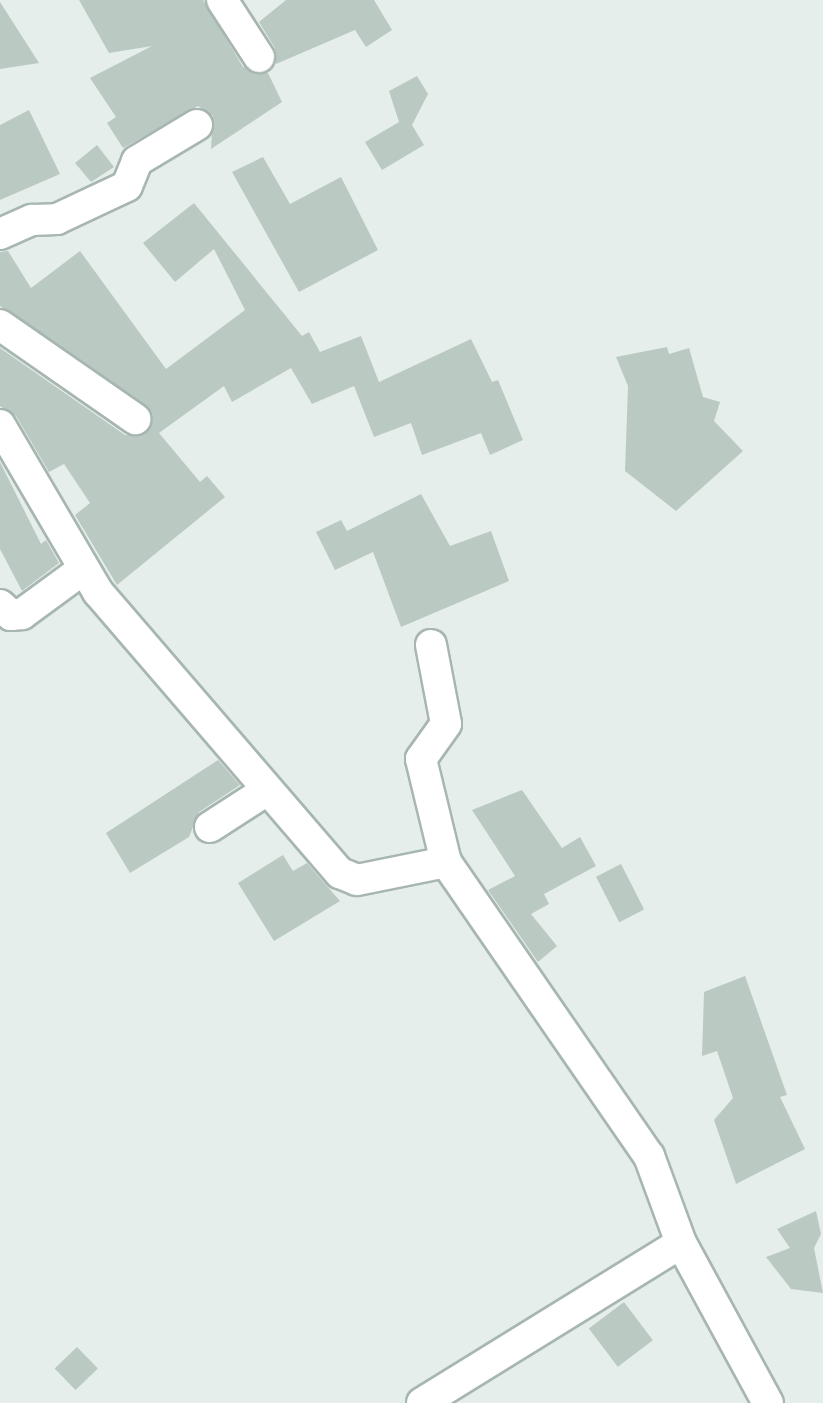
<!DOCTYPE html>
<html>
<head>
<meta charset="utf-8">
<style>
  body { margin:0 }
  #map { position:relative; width:823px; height:1403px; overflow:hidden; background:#e5eeea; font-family:Manrope,sans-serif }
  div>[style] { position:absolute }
  .building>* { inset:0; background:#bbc9c3; transform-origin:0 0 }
  .roads { filter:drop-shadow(2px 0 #a7b6b1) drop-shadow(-2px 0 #a7b6b1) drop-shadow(0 2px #a7b6b1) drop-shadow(0 -2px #a7b6b1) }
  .minor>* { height:30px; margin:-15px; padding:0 15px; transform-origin:15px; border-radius:15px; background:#fff }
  span { translate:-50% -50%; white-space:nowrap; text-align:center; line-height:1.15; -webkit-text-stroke:10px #f6faf8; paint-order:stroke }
</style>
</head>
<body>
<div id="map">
  <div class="building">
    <i style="clip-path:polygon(79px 0,203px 0,243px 67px,268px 73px,282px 102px,211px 149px,213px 116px,198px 106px,123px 148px,107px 123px,116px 117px,90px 78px,152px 46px,109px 53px)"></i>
    <i style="clip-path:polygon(286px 0,374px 0,392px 30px,366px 47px,355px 30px,276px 64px,275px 48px,259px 22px)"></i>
    <i style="clip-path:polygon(0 2px,39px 63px,0 69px)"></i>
    <i style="clip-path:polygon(417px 76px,428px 94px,412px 125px,424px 145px,382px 170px,365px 142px,399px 122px,389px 91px)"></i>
    <i style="clip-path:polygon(29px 110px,60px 174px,0 200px,0 125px)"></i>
    <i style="clip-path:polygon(97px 145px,114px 167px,91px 182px,75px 163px)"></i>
    <i style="clip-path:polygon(263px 157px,290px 204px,341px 177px,378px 250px,299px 292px,232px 172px)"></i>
    <i style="clip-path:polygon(194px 203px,302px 336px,309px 332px,320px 352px,361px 336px,379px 382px,471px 339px,492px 382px,498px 380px,523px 440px,490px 455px,481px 433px,422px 455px,411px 423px,374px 437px,354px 386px,312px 404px,291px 368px,232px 402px,224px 386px,159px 433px,200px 482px,207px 476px,225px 497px,117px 585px,75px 515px,90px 503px,64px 464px,49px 472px,16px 416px,0 406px,0 348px,125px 435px,144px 435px,152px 412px,0 306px,0 252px,8px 251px,31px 288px,80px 251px,166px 369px,245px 310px,214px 249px,175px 282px,143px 243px)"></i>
    <i style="clip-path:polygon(667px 347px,669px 354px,689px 348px,703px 397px,720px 402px,714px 421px,743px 451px,676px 511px,625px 471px,628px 386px,616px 357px)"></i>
    <i style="clip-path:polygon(0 462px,41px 544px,46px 540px,59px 563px,22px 591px,0 549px)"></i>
    <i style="clip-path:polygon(421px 494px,450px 546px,491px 531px,509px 581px,401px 627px,373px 552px,335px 570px,316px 532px,341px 520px,347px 531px)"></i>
    <i style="clip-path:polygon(218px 760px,240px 785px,199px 812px,189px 837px,130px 873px,106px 833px)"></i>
    <i style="clip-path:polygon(522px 790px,562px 848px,580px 837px,596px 866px,544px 894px,549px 904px,531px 914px,557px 946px,538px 962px,488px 890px,515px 876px,472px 810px)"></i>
    <i style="clip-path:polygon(283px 855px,293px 871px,307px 863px,340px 901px,274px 941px,238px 883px)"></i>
    <i style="left:621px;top:864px;width:51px;height:28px;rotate:63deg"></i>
    <i style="clip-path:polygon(745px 976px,787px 1095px,780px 1097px,805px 1149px,736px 1184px,714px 1120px,733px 1098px,717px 1051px,702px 1056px,704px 992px)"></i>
    <i style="clip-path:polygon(816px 1211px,821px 1234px,814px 1248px,823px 1293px,791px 1289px,766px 1257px,790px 1248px,777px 1229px)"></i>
    <i style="left:624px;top:1302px;width:48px;height:44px;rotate:53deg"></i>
    <i style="left:77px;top:1347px;width:30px;height:31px;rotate:46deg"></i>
  </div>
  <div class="roads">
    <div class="minor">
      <i style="left:222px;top:0;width:68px;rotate:57deg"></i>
      <i style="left:0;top:234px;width:35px;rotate:-24deg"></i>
      <i style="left:32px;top:220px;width:25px;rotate:-2deg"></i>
      <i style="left:57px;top:219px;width:77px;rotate:-25.2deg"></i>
      <i style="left:127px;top:186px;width:27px;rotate:-68deg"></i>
      <i style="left:137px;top:161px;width:70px;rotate:-31deg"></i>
      <i style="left:0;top:325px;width:165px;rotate:34.8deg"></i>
      <i style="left:0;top:425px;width:194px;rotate:59.6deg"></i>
      <i style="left:98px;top:592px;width:371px;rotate:49.3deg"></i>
      <i style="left:340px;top:873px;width:18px;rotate:22deg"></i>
      <i style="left:357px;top:880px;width:91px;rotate:-11.4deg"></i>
      <i style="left:0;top:605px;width:15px;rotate:42deg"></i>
      <i style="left:11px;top:615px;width:11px;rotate:-5deg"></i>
      <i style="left:22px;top:614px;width:74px;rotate:-36.3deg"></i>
      <i style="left:431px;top:645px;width:80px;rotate:79.2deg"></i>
      <i style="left:446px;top:724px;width:43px;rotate:125.5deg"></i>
      <i style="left:421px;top:759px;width:106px;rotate:76.4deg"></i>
      <i style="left:446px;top:862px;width:357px;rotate:55.4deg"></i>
      <i style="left:649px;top:1156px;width:93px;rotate:69.8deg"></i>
      <i style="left:681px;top:1243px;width:182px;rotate:61.5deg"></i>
      <i style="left:210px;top:827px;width:64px;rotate:-32.9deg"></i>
      <i style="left:422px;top:1403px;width:304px;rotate:-31.7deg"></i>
    </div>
  </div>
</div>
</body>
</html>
